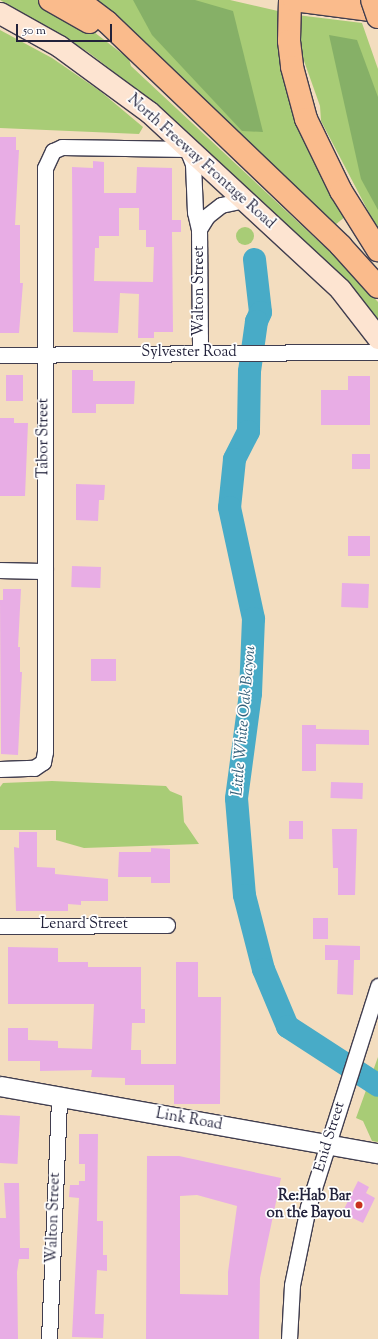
<!DOCTYPE html>
<html>
<head>
<meta charset="utf-8">
<style>
  body { margin:0 }
  #map { position:relative; width:378px; height:1339px; overflow:hidden; background:#f3ddbf; font-family:"Sorts Mill Goudy",serif }
  div>[style] { position:absolute }
  .green>* { inset:0; background:#a8cc76 }
  .round { border-radius:50% }
  .forest>* { inset:0; background:#86b067 }
  .river>* { height:23px; margin:-11.5px; padding:0 11.5px; transform-origin:11.5px; border-radius:11.5px; background:#48abc7 }
  .building>* { inset:0; background:#e8ade5; transform-origin:0 0 }
  .roads { filter:drop-shadow(1px 0 #413e4f) drop-shadow(-1px 0 #413e4f) drop-shadow(0 1px #413e4f) drop-shadow(0 -1px #413e4f) }
  .minor>* { height:15px; margin:-7.5px; padding:0 7.5px; transform-origin:7.5px; border-radius:7.5px; background:#fff }
  .tertiary>* { height:19px; margin:-9.5px; padding:0 9.5px; transform-origin:9.5px; border-radius:9.5px; background:#fff }
  .secondary>* { height:21px; margin:-10.5px; padding:0 10.5px; transform-origin:10.5px; border-radius:10.5px; background:#fde4d1 }
  .motorway>* { height:22px; margin:-11px; padding:0 11px; transform-origin:11px; border-radius:11px; background:#fabb8c }
  .bridges { filter:drop-shadow(1px 0 #413e4f) drop-shadow(-1px 0 #413e4f) drop-shadow(0 1px #413e4f) drop-shadow(0 -1px #413e4f) }
  .motorway-bridge>* { height:22px; margin:-11px; padding:0 11px; transform-origin:11px; border-radius:11px; background:#fabb8c }
  .dots>* { width:11px; height:11px; translate:-50% -50%; box-sizing:border-box; border:2px solid #fff; border-radius:50% }
  span { translate:-50% -50%; white-space:nowrap; text-align:center; line-height:1.15; -webkit-text-stroke:3.5px #fff; paint-order:stroke }
  .street-label { font-size:15px; color:#22223b }
  .poi-label { font-size:15px; color:#22223b; font-weight:700 }
  .right { translate:-100% -50%; text-align:right }
  .water-label { font-size:16px; color:#33607a; font-style:italic }
  .scale { position:absolute; left:16px; top:24px; width:96px; height:18px; box-sizing:border-box; border:2px solid #22223b; border-top:0; padding-left:5px; font-size:12px; line-height:14px; white-space:nowrap; color:#22223b; -webkit-text-stroke:3px #fff; paint-order:stroke }
</style>
</head>
<body>
<div id="map">
  <div class="green">
    <i style="clip-path:polygon(0 0,40px 0,81px 22px,129px 59px,131px 66px,345px 266px,378px 302px,378px 321px,298px 235px,136px 89px,88px 52px)"></i>
    <i style="clip-path:polygon(92px 0,230px 0,278px 11px,280px 44px,346px 216px,335px 225px)"></i>
    <i style="clip-path:polygon(297px 15px,362px 23px,378px 69px,378px 230px,321px 121px,320px 106px,298px 44px)"></i>
    <i style="clip-path:polygon(0 30px,52px 58px,100px 91px,143px 127px,139px 134px,0 128px)"></i>
    <i class="round" style="left:236px;top:227px;width:18px;height:18px"></i>
    <i style="clip-path:polygon(52px 781px,166px 786px,170px 791px,182px 796px,184px 822px,199px 844px,84px 848px,56px 840px,56px 830px,0 830px,0 787px,3px 783px)"></i>
    <i style="clip-path:polygon(378px 1057px,378px 1142px,372px 1141px,363px 1121px,356px 1118px)"></i>
  </div>
  <div class="forest">
    <i style="clip-path:polygon(133px 0,195px 0,233px 11px,263px 132px,242px 131px,152px 35px)"></i>
    <i style="clip-path:polygon(329px 35px,357px 40px,378px 97px,378px 210px,361px 179px)"></i>
  </div>
  <div class="river">
    <i style="left:254px;top:259px;width:53px;rotate:83.5deg"></i>
    <i style="left:260px;top:312px;width:10px;rotate:114deg"></i>
    <i style="left:256px;top:321px;width:50px;rotate:98deg"></i>
    <i style="left:249px;top:371px;width:60px;rotate:91deg"></i>
    <i style="left:248px;top:431px;width:31px;rotate:117deg"></i>
    <i style="left:234px;top:459px;width:48px;rotate:95.9deg"></i>
    <i style="left:229px;top:507px;width:114px;rotate:77.8deg"></i>
    <i style="left:253px;top:618px;width:75px;rotate:92.3deg"></i>
    <i style="left:250px;top:693px;width:106px;rotate:97.6deg"></i>
    <i style="left:236px;top:798px;width:97px;rotate:85.3deg"></i>
    <i style="left:244px;top:895px;width:76px;rotate:75.6deg"></i>
    <i style="left:263px;top:969px;width:62px;rotate:67.2deg"></i>
    <i style="left:287px;top:1026px;width:108px;rotate:33deg"></i>
  </div>
  <div class="building">
    <i style="clip-path:polygon(0 137px,16px 137px,16px 150px,19px 150px,15px 225px,20px 225px,20px 283px,23px 283px,19px 333px,0 333px)"></i>
    <i style="clip-path:polygon(evenodd,93px 161px,104px 162px,104px 193px,136px 193px,137px 167px,172px 168px,172px 220px,181px 220px,181px 232px,172px 232px,173px 332px,154px 332px,154px 338px,138px 338px,139px 294px,120px 293px,118px 333px,73px 332px,72px 167px,93px 168px,93px 161px,119px 208px,139px 208px,139px 230px,146px 230px,146px 247px,154px 247px,153px 282px,94px 281px,95px 248px,99px 248px,99px 236px,119px 236px,119px 208px)"></i>
    <i style="clip-path:polygon(72px 370px,93px 370px,93px 381px,135px 381px,134px 404px,96px 404px,96px 413px,72px 413px)"></i>
    <i style="left:6px;top:375px;width:17px;height:26px"></i>
    <i style="clip-path:polygon(348px 376px,370px 376px,370px 425px,321px 425px,321px 390px,348px 390px)"></i>
    <i style="clip-path:polygon(0 418px,14px 418px,14px 423px,28px 423px,25px 496px,0 496px)"></i>
    <i style="left:352px;top:454px;width:18px;height:15px"></i>
    <i style="clip-path:polygon(76px 484px,105px 485px,104px 500px,99px 500px,98px 521px,76px 520px)"></i>
    <i style="left:348px;top:536px;width:22px;height:20px"></i>
    <i style="left:72px;top:566px;width:29px;height:21px;rotate:2deg"></i>
    <i style="left:342px;top:583px;width:27px;height:24px;rotate:2deg"></i>
    <i style="clip-path:polygon(3px 589px,21px 589px,18px 647px,20px 647px,20px 672px,22px 672px,18px 755px,1px 754px,0 600px,3px 600px)"></i>
    <i style="left:91px;top:659px;width:25px;height:22px"></i>
    <i style="clip-path:polygon(302px 725px,316px 725px,316px 729px,369px 730px,369px 745px,316px 744px,316px 771px,302px 771px)"></i>
    <i style="left:331px;top:782px;width:32px;height:16px;rotate:2deg"></i>
    <i style="left:289px;top:821px;width:14px;height:18px"></i>
    <i style="clip-path:polygon(332px 829px,357px 829px,355px 895px,338px 895px,338px 868px,333px 868px)"></i>
    <i style="clip-path:polygon(19px 832px,37px 832px,37px 867px,55px 868px,55px 874px,108px 879px,108px 901px,81px 901px,81px 905px,68px 904px,68px 911px,16px 911px,14px 847px,19px 848px)"></i>
    <i style="clip-path:polygon(151px 848px,170px 849px,170px 883px,151px 883px,151px 877px,118px 877px,119px 852px,151px 852px)"></i>
    <i style="left:313px;top:918px;width:15px;height:21px"></i>
    <i style="clip-path:polygon(325px 945px,360px 946px,360px 960px,354px 960px,353px 995px,337px 994px,338px 960px,325px 960px)"></i>
    <i style="clip-path:polygon(8px 947px,58px 948px,58px 962px,88px 962px,88px 967px,141px 967px,141px 1009px,145px 1009px,145px 1023px,132px 1023px,131px 1050px,141px 1050px,141px 1064px,176px 1064px,176px 962px,198px 962px,198px 997px,221px 997px,220px 1104px,174px 1104px,174px 1085px,125px 1085px,125px 1078px,91px 1077px,92px 1070px,40px 1071px,40px 1061px,8px 1061px,8px 1028px,28px 1028px,28px 1040px,58px 1041px,58px 1048px,92px 1049px,94px 1004px,8px 1004px)"></i>
    <i style="left:0;top:1115px;width:20px;height:48px;rotate:3deg"></i>
    <i style="clip-path:polygon(79px 1134px,98px 1134px,97px 1221px,103px 1221px,103px 1255px,107px 1255px,107px 1271px,97px 1270px,95px 1314px,104px 1314px,103px 1338px,72px 1337px,79px 1198px,69px 1197px,70px 1185px,79px 1185px,79px 1181px,85px 1181px,85px 1164px,79px 1164px)"></i>
    <i style="clip-path:polygon(evenodd,147px 1156px,179px 1156px,281px 1178px,260px 1278px,259px 1339px,146px 1339px,147px 1156px,197px 1195px,237px 1206px,228px 1272px,228px 1295px,180px 1294px,180px 1196px,197px 1195px)"></i>
    <i style="clip-path:polygon(358px 1181px,369px 1187px,366px 1193px,375px 1198px,363px 1223px,342px 1213px)"></i>
    <i style="clip-path:polygon(4px 1183px,19px 1183px,20px 1248px,29px 1248px,29px 1259px,19px 1259px,17px 1272px,18px 1339px,0 1339px,0 1218px,6px 1218px)"></i>
  </div>
  <div class="roads">
    <div class="minor">
      <i style="left:199px;top:229px;width:15px;rotate:-58deg"></i>
      <i style="left:207px;top:216px;width:18px;rotate:-38deg"></i>
      <i style="left:221px;top:205px;width:24px;rotate:-12deg"></i>
      <i style="left:0;top:355px;width:378px;rotate:-0.5deg"></i>
      <i style="left:0;top:570px;width:45px;rotate:1.3deg"></i>
      <i style="left:0;top:769px;width:34px;rotate:-2deg"></i>
      <i style="left:34px;top:768px;width:11px;rotate:-34deg"></i>
      <i style="left:43px;top:762px;width:10px;rotate:-79deg"></i>
      <i style="left:45px;top:752px;width:584px;rotate:-90deg"></i>
      <i style="left:45px;top:168px;width:19px;rotate:-65deg"></i>
      <i style="left:53px;top:151px;width:10px;rotate:-24deg"></i>
      <i style="left:62px;top:147px;width:125px;rotate:0.9deg"></i>
      <i style="left:187px;top:149px;width:16px;rotate:68deg"></i>
      <i style="left:193px;top:164px;width:48px;rotate:87.6deg"></i>
      <i style="left:195px;top:212px;width:17px;rotate:77deg"></i>
      <i style="left:199px;top:229px;width:124px;rotate:89.5deg"></i>
      <i style="left:0;top:926px;width:167px;rotate:-0.3deg"></i>
      <i style="left:49px;top:1339px;width:241px;rotate:-87.6deg"></i>
      <i style="left:289px;top:1339px;width:54px;rotate:-86.8deg"></i>
      <i style="left:292px;top:1285px;width:80px;rotate:-78.4deg"></i>
      <i style="left:308px;top:1207px;width:232px;rotate:-72.4deg"></i>
    </div>
    <div class="tertiary">
      <i style="left:0;top:1086px;width:384px;rotate:10.1deg"></i>
    </div>
    <div class="secondary">
      <i style="left:0;top:13px;width:68px;rotate:29.2deg"></i>
      <i style="left:59px;top:46px;width:112px;rotate:36.3deg"></i>
      <i style="left:149px;top:112px;width:260px;rotate:42.8deg"></i>
      <i style="left:340px;top:289px;width:62px;rotate:52.2deg"></i>
    </div>
    <div class="motorway">
      <i style="left:50px;top:0;width:45px;rotate:29.4deg"></i>
      <i style="left:78px;top:0;width:36px;rotate:37deg"></i>
      <i style="left:107px;top:22px;width:324px;rotate:43.7deg"></i>
      <i style="left:341px;top:246px;width:55px;rotate:47.9deg"></i>
      <i style="left:290px;top:0;width:41px;rotate:91.4deg"></i>
      <i style="left:289px;top:41px;width:26px;rotate:83deg"></i>
      <i style="left:292px;top:67px;width:54px;rotate:74.9deg"></i>
      <i style="left:306px;top:119px;width:80px;rotate:64.1deg"></i>
      <i style="left:341px;top:191px;width:70px;rotate:57.9deg"></i>
      <i style="left:294px;top:0;width:85px;rotate:7.5deg"></i>
    </div>
  </div>
  <div class="bridges">
    <div class="motorway-bridge">
      <i style="left:372px;top:0;width:18px;rotate:71deg"></i>
    </div>
  </div>
  <div class="dots">
    <i style="left:359px;top:1205px;background:#c8321e"></i>
  </div>
  <div class="street-label">
    <span style="left:201px;top:162px;rotate:42deg">North Freeway Frontage Road</span>
    <span style="left:200px;top:291px;rotate:-90deg">Walton Street</span>
    <span style="left:189px;top:353px">Sylvester Road</span>
    <span style="left:44px;top:438px;rotate:-90deg">Tabor Street</span>
    <span style="left:84px;top:925px">Lenard Street</span>
    <span style="left:189px;top:1120px;rotate:10deg">Link Road</span>
    <span style="left:330px;top:1137px;rotate:-73deg">Enid Street</span>
    <span style="left:54px;top:1218px;rotate:-88deg">Walton Street</span>
  </div>
  <div class="poi-label">
    <span class="right" style="left:351px;top:1205px">Re:Hab Bar<br>on the Bayou</span>
  </div>
  <div class="water-label">
    <span style="left:245px;top:721px;rotate:-85deg">Little White Oak Bayou</span>
  </div>
  <div class="scale">50 m</div>
</div>
</body>
</html>
